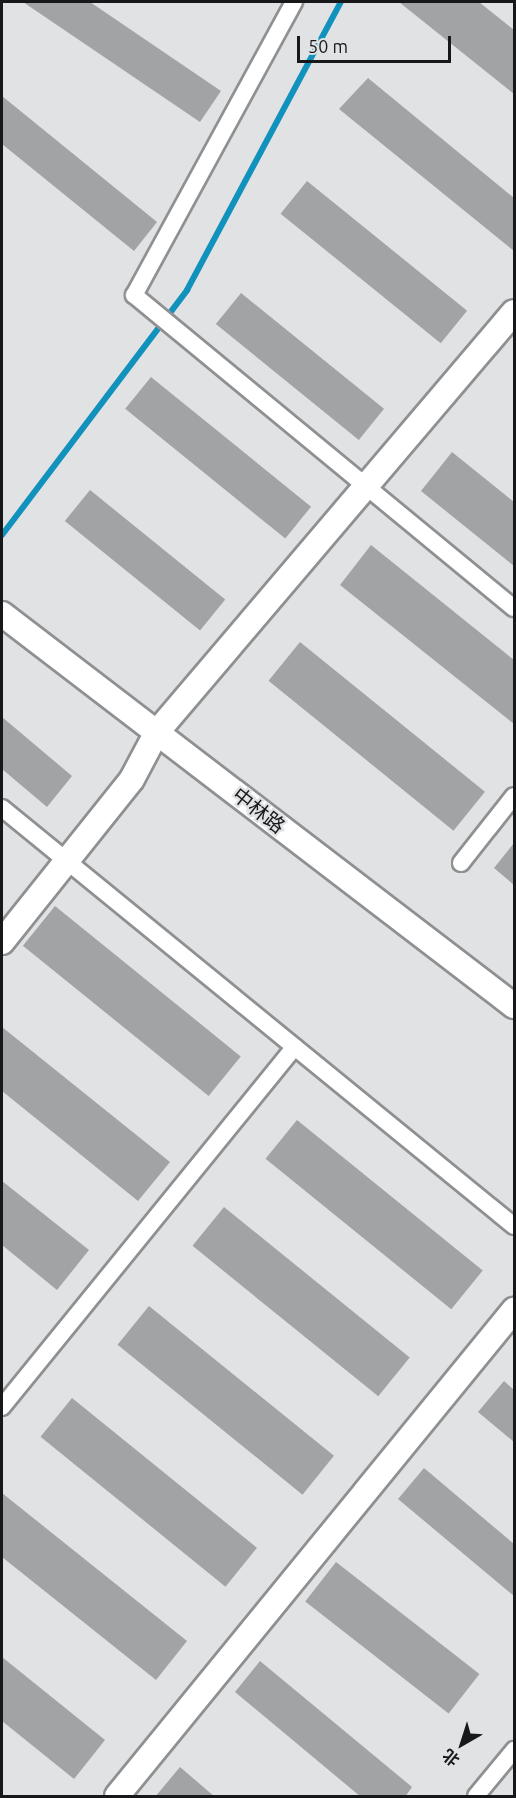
<!DOCTYPE html>
<html>
<head>
<meta charset="utf-8">
<style>
  body { margin:0 }
  #map { position:relative; width:516px; height:1798px; overflow:hidden; background:#e0e2e4; font-family:Ubuntu,"Noto Sans SC",sans-serif }
  div>[style] { position:absolute }
  .stream>* { height:6px; margin:-3px; padding:0 3px; transform-origin:3px; border-radius:3px; background:#1092bd }
  .building>* { inset:0; background:#a2a3a5; transform-origin:0 0 }
  .roads { filter:drop-shadow(2px 0 #8e9092) drop-shadow(-2px 0 #8e9092) drop-shadow(0 2px #8e9092) drop-shadow(0 -2px #8e9092) }
  .street>* { height:16px; margin:-8px; padding:0 8px; transform-origin:8px; border-radius:8px; background:#fff }
  .secondary>* { height:24px; margin:-12px; padding:0 12px; transform-origin:12px; border-radius:12px; background:#fff }
  span { translate:-50% -50%; white-space:nowrap; text-align:center; line-height:1.15; -webkit-text-stroke:4.5px #e0e2e4; paint-order:stroke }
  .street-label { font-size:20px; color:#171819 }
  .frame { position:absolute; inset:0; border:3px solid #171819; pointer-events:none }
  .north { position:absolute; left:432px; top:1714px; width:60px; height:60px; -webkit-text-stroke:4px #e0e2e4; paint-order:stroke; rotate:219deg; font-size:16px; font-weight:700; line-height:24px; text-align:center; color:#171819 }
  .north::after { content:''; display:block; margin:auto; width:21px; height:27px; background:#171819; clip-path:polygon(50% 0,100% 100%,50% 72%,0 100%) }
  .scale { position:absolute; left:297px; top:36px; width:154px; height:27px; box-sizing:border-box; border:3px solid #171819; border-top:0; padding-left:8px; font-size:18px; line-height:21px; white-space:nowrap; color:#171819; -webkit-text-stroke:4px #e0e2e4; paint-order:stroke }
</style>
</head>
<body>
<div id="map">
  <div class="stream">
    <i style="left:2px;top:535px;width:307px;rotate:-52.9deg"></i>
    <i style="left:187px;top:290px;width:327px;rotate:-61.9deg"></i>
  </div>
  <div class="building">
    <i style="clip-path:polygon(23px 2px,90px 2px,221px 91px,200px 122px)"></i>
    <i style="clip-path:polygon(399px 2px,479px 2px,514px 30px,514px 94px)"></i>
    <i style="clip-path:polygon(368px 78px,514px 198px,514px 251px,339px 109px)"></i>
    <i style="clip-path:polygon(2px 96px,157px 222px,134px 251px,2px 144px)"></i>
    <i style="left:307px;top:181px;width:206px;height:42px;rotate:39deg"></i>
    <i style="left:241px;top:293px;width:184px;height:40px;rotate:39deg"></i>
    <i style="left:151px;top:377px;width:206px;height:41px;rotate:39deg"></i>
    <i style="clip-path:polygon(452px 452px,514px 502px,514px 566px,421px 491px)"></i>
    <i style="left:90px;top:490px;width:174px;height:40px;rotate:39deg"></i>
    <i style="clip-path:polygon(371px 545px,514px 660px,514px 724px,340px 585px)"></i>
    <i style="left:300px;top:642px;width:238px;height:50px;rotate:39deg"></i>
    <i style="clip-path:polygon(2px 717px,72px 776px,47px 807px,2px 769px)"></i>
    <i style="clip-path:polygon(514px 843px,514px 885px,494px 868px)"></i>
    <i style="left:55px;top:906px;width:239px;height:51px;rotate:39deg"></i>
    <i style="clip-path:polygon(2px 1027px,170px 1162px,138px 1201px,2px 1091px)"></i>
    <i style="left:297px;top:1120px;width:239px;height:50px;rotate:39deg"></i>
    <i style="clip-path:polygon(2px 1181px,89px 1250px,57px 1290px,2px 1245px)"></i>
    <i style="left:224px;top:1207px;width:239px;height:50px;rotate:39deg"></i>
    <i style="left:149px;top:1306px;width:238px;height:50px;rotate:39deg"></i>
    <i style="clip-path:polygon(504px 1381px,514px 1390px,514px 1442px,478px 1412px)"></i>
    <i style="left:72px;top:1398px;width:238px;height:50px;rotate:39deg"></i>
    <i style="clip-path:polygon(424px 1468px,514px 1544px,514px 1596px,398px 1499px)"></i>
    <i style="clip-path:polygon(2px 1493px,187px 1641px,156px 1680px,2px 1557px)"></i>
    <i style="left:336px;top:1562px;width:182px;height:50px;rotate:38deg"></i>
    <i style="clip-path:polygon(2px 1657px,105px 1740px,74px 1779px,2px 1721px)"></i>
    <i style="clip-path:polygon(260px 1661px,412px 1787px,405px 1797px,361px 1797px,235px 1692px)"></i>
    <i style="clip-path:polygon(180px 1767px,215px 1797px,155px 1797px)"></i>
  </div>
  <div class="roads">
    <div class="street">
      <i style="left:294px;top:2px;width:334px;rotate:118.6deg"></i>
      <i style="left:134px;top:295px;width:492px;rotate:39.5deg"></i>
      <i style="left:2px;top:808px;width:661px;rotate:39.23deg"></i>
      <i style="left:461px;top:863px;width:85px;rotate:-51.7deg"></i>
      <i style="left:2px;top:1407px;width:464px;rotate:-50.9deg"></i>
      <i style="left:476px;top:1796px;width:60px;rotate:-50.4deg"></i>
    </div>
    <div class="secondary">
      <i style="left:2px;top:614px;width:645px;rotate:37.44deg"></i>
      <i style="left:2px;top:942px;width:208px;rotate:-51.4deg"></i>
      <i style="left:132px;top:779px;width:53px;rotate:-62deg"></i>
      <i style="left:157px;top:732px;width:551px;rotate:-49.64deg"></i>
      <i style="left:117px;top:1796px;width:628px;rotate:-50.76deg"></i>
    </div>
  </div>
  <div class="street-label">
    <span style="left:259px;top:810px;rotate:38deg">中林路</span>
  </div>
  <div class="frame"></div>
  <div class="north">北</div>
  <div class="scale">50 m</div>
</div>
</body>
</html>
